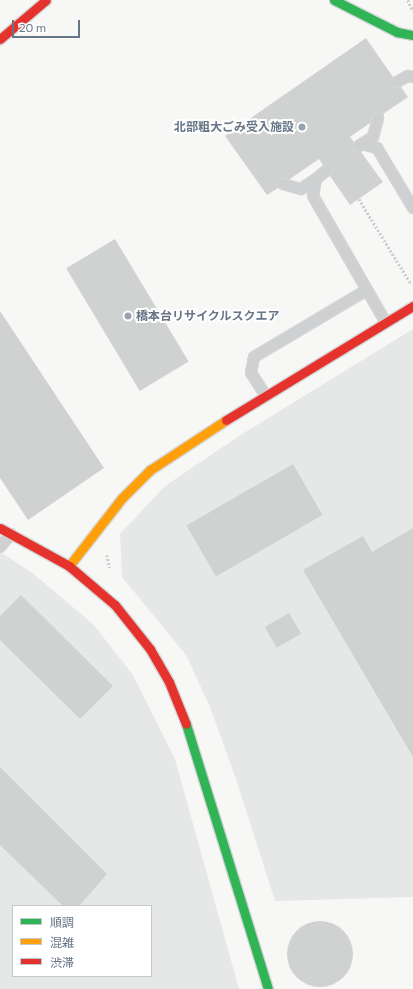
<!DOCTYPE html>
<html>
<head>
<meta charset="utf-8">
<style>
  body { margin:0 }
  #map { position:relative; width:413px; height:989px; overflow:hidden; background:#f7f7f6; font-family:Commissioner,"Noto Sans JP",sans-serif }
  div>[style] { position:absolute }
  .built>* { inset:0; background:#e6e7e7 }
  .building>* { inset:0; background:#d0d2d2; transform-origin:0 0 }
  .round { border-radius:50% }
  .path>* { height:2.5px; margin-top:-1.25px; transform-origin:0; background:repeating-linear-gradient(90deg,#cccdce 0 2px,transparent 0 4px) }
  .roads { filter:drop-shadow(1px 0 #d4d5d6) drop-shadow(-1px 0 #d4d5d6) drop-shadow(0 1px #d4d5d6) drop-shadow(0 -1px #d4d5d6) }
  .lane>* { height:10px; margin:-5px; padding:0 5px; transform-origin:5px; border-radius:5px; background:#cfd0d1 }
  .fast>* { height:9px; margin:-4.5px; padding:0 4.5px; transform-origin:4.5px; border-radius:4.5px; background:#30b455 }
  .slow>* { height:9px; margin:-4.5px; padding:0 4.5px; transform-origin:4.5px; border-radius:4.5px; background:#ff9f0a }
  .jam>* { height:9px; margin:-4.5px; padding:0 4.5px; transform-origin:4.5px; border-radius:4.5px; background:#e5322d }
  .dots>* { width:11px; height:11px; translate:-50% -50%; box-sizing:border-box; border:2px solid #fff; border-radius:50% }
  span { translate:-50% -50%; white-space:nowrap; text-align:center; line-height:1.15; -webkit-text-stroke:4px #fff; paint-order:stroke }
  .poi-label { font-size:12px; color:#667687; font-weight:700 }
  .right { translate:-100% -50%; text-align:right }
  .left { translate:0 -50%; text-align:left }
  .legend { position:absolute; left:12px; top:905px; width:140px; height:72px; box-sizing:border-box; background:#fff; border:1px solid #c2c8cf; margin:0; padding:5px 7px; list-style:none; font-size:12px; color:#667687 }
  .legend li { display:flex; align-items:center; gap:8px; height:20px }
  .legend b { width:20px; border:1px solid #c2c8cf }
  .scale { position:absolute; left:12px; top:20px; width:68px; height:18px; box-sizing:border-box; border:2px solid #667687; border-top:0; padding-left:5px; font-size:12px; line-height:14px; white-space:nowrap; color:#667687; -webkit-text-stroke:3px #fff; paint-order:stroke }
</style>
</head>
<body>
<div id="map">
  <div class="built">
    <i style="clip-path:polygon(413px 329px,413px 897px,275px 901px,236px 779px,210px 707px,186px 655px,122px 577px,120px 534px,165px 486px,239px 436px)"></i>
    <i style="clip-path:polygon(evenodd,0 552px,31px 572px,93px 624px,133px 675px,175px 759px,239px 989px,0 989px,0 552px,13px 906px,151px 906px,151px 976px,13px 976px,13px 906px)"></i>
  </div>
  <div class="building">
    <i style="clip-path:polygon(366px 38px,393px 77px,392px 85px,401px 87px,408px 97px,383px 114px,379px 112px,374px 113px,370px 123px,350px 137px,354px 142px,354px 150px,361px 152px,383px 182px,350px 205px,330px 176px,333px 172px,332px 166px,323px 165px,319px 159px,290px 179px,279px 179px,278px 188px,267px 195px,225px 136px)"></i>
    <i style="left:115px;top:239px;width:143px;height:57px;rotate:59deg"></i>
    <i style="clip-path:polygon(0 311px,104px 468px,28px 520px,0 478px)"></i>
    <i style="left:293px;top:464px;width:59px;height:123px;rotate:60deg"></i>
    <i style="clip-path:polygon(413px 528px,413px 757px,303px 570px,363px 536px,372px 552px)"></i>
    <i style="clip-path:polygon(21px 595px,113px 686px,80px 719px,0 640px,0 616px)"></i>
    <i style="left:289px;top:613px;width:24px;height:28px;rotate:60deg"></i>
    <i style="clip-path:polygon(0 767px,107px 874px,79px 906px,63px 906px,0 845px)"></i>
    <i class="round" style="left:287px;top:921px;width:66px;height:66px"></i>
  </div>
  <div class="path">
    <i style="left:408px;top:0;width:12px;rotate:66deg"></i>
    <i style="left:359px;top:199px;width:100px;rotate:58.5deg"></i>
    <i style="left:107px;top:555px;width:13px;rotate:77deg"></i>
  </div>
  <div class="roads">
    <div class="lane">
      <i style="left:397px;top:82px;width:13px;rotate:-29deg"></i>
      <i style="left:408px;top:76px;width:5px;rotate:11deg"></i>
      <i style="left:362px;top:144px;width:16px;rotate:15deg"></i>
      <i style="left:377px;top:148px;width:70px;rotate:59deg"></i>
      <i style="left:359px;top:146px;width:17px;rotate:-33deg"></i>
      <i style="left:373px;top:137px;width:20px;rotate:-75deg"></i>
      <i style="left:327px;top:170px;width:14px;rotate:141deg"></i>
      <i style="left:316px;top:179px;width:17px;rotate:100deg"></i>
      <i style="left:313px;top:196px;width:146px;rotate:60.1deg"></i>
      <i style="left:283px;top:184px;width:19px;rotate:16deg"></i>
      <i style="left:301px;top:189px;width:18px;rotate:-34deg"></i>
      <i style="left:266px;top:396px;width:27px;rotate:-123deg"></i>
      <i style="left:251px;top:373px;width:16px;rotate:-79deg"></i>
      <i style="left:254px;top:357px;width:131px;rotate:-30.7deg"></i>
      <i style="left:0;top:547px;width:17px;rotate:-50deg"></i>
    </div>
    <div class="fast">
      <i style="left:334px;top:0;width:71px;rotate:26.9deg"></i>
      <i style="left:397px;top:32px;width:16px;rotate:11deg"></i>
      <i style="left:186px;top:724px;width:277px;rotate:72.8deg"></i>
    </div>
    <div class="slow">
      <i style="left:69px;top:566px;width:86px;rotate:-52.1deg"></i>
      <i style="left:122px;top:498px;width:40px;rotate:-45deg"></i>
      <i style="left:150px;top:470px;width:91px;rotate:-33.3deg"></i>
    </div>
    <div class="jam">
      <i style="left:0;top:39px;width:60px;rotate:-40.3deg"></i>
      <i style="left:226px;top:420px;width:219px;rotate:-31.4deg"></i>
      <i style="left:0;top:528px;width:79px;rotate:28.8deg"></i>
      <i style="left:69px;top:566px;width:60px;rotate:40.3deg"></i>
      <i style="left:115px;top:605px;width:56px;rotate:51.5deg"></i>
      <i style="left:150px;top:649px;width:38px;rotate:60deg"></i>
      <i style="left:169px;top:682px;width:45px;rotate:68deg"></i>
    </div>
  </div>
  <div class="dots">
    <i style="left:302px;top:127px;background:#99a3ae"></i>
    <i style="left:128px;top:316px;background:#99a3ae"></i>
  </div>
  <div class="poi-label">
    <span class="right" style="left:294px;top:127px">北部粗大ごみ受入施設</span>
    <span class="left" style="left:136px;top:316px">橋本台リサイクルスクエア</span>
  </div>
  <ul class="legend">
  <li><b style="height:5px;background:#30b455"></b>順調</li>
  <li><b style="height:5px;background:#ff9f0a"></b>混雑</li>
  <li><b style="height:5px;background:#e5322d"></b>渋滞</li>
  </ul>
  <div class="scale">20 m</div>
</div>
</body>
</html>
